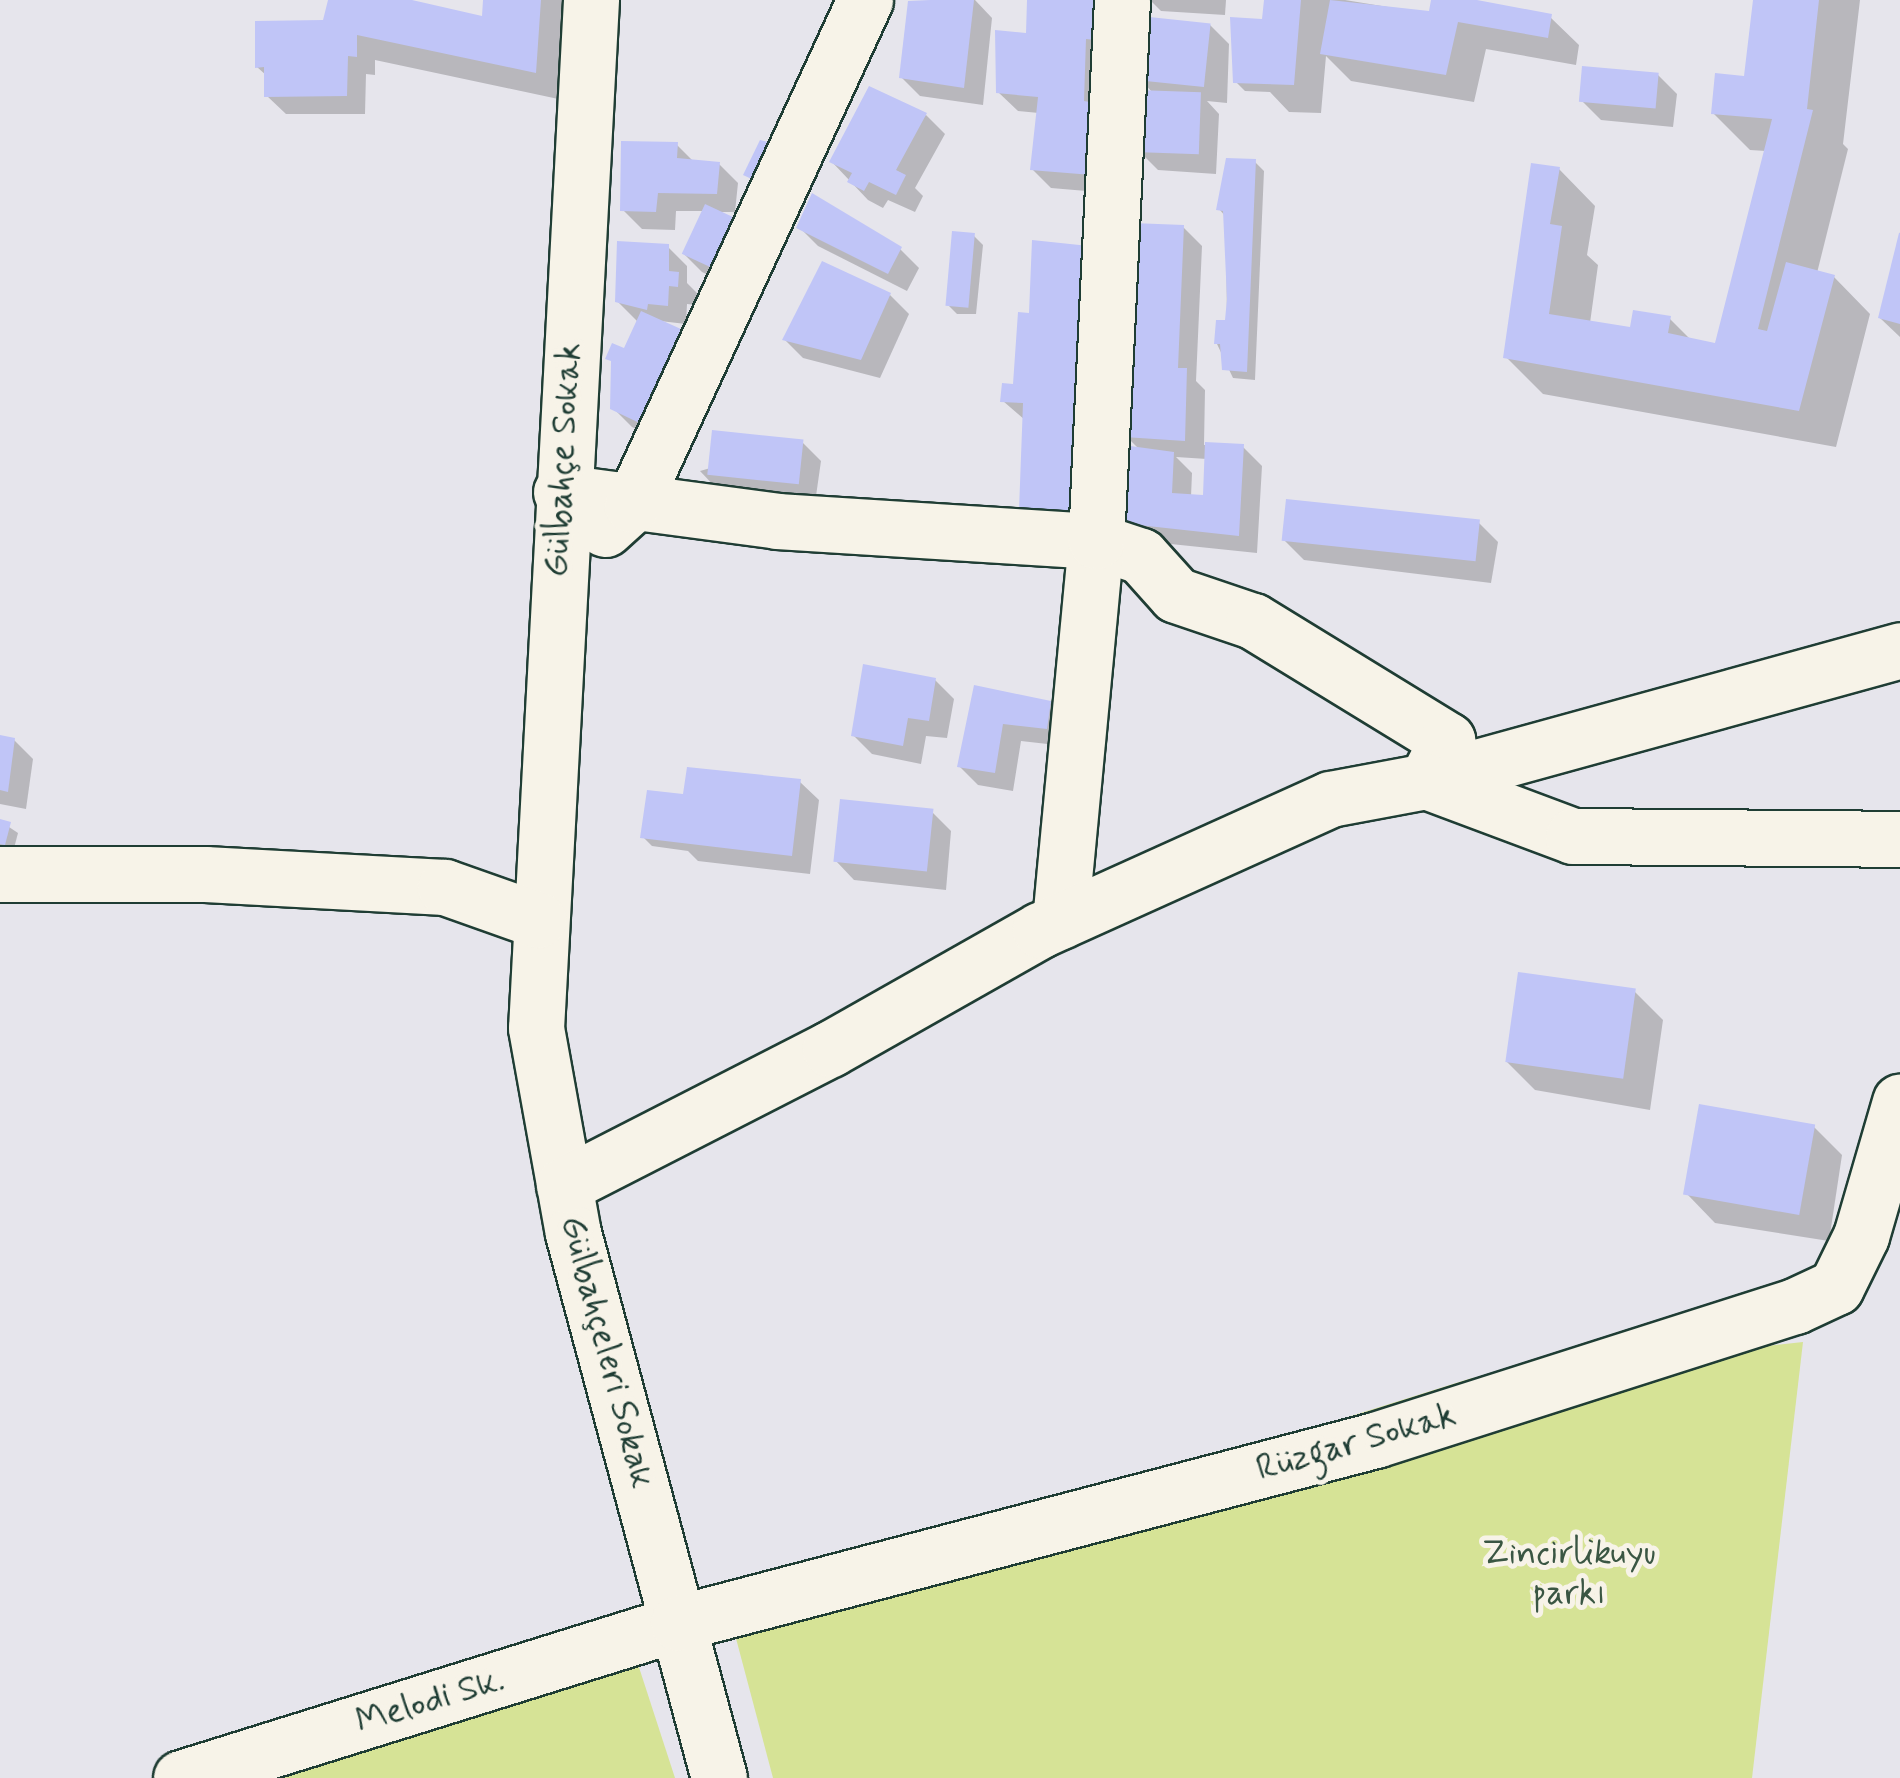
<!DOCTYPE html>
<html>
<head>
<meta charset="utf-8">
<style>
  body { margin:0 }
  #map { position:relative; width:1900px; height:1778px; overflow:hidden; background:#e6e5ec; font-family:Mynerve,sans-serif }
  div>[style] { position:absolute }
  .green>* { inset:0; background:#d6e396 }
  .shadow>* { inset:0; background:#0003 }
  .building>* { inset:0; background:#c0c5f7; transform-origin:0 0 }
  .roads { filter:drop-shadow(2px 0 #1f3d34) drop-shadow(-2px 0 #1f3d34) drop-shadow(0 2px #1f3d34) drop-shadow(0 -2px #1f3d34) }
  .minor>* { height:55px; margin:-27.5px; padding:0 27.5px; transform-origin:27.5px; border-radius:27.5px; background:#f7f3e8 }
  span { translate:-50% -50%; white-space:nowrap; text-align:center; line-height:1.15; -webkit-text-stroke:10px #f7f3e8; paint-order:stroke }
  .street-label { font-size:35px; color:#1f3d34 }
  .park-label { font-size:35px; color:#3a5643 }
</style>
</head>
<body>
<div id="map">
  <div class="green">
    <i style="clip-path:polygon(1803px 1342px,1752px 1778px,773px 1778px,729px 1612px,1472px 1378px)"></i>
    <i style="clip-path:polygon(635px 1655px,675px 1778px,228px 1778px)"></i>
  </div>
  <div class="shadow">
    <i style="clip-path:polygon(331px 0,401px 0,484px 19px,485px 0,570px 0,563px 100px,375px 60px,375px 75px,366px 74px,365px 114px,286px 114px,267px 96px,267px 76px,257px 67px,324px 25px)"></i>
    <i style="clip-path:polygon(932px 0,975px 0,992px 18px,983px 105px,920px 96px,901px 77px)"></i>
    <i style="clip-path:polygon(1030px 0,1117px 0,1110px 193px,1051px 188px,1032px 169px,1039px 113px,1018px 111px,998px 92px,997px 33px,1028px 36px)"></i>
    <i style="clip-path:polygon(1150px 0,1226px 0,1225px 15px,1161px 11px)"></i>
    <i style="clip-path:polygon(1267px 0,1345px 0,1431px 14px,1433px 0,1464px 0,1550px 17px,1579px 45px,1576px 65px,1486px 49px,1474px 102px,1351px 81px,1326px 56px,1321px 113px,1289px 112px,1270px 92px,1245px 91px,1236px 82px,1265px 25px)"></i>
    <i style="clip-path:polygon(1755px 0,1860px 0,1843px 144px,1848px 149px,1817px 273px,1834px 277px,1870px 314px,1836px 447px,1543px 394px,1506px 357px,1559px 169px,1595px 206px,1587px 255px,1598px 265px,1590px 323px,1632px 329px,1670px 319px,1692px 341px,1717px 346px,1766px 151px,1750px 150px,1713px 113px,1746px 79px)"></i>
    <i style="clip-path:polygon(1210px 25px,1229px 44px,1227px 103px,1207px 101px,1219px 114px,1216px 174px,1158px 170px,1139px 151px,1153px 93px,1140px 79px)"></i>
    <i style="clip-path:polygon(1658px 75px,1677px 94px,1673px 127px,1601px 120px,1582px 101px)"></i>
    <i style="clip-path:polygon(926px 115px,945px 134px,915px 188px,923px 196px,915px 212px,888px 200px,883px 208px,868px 200px,832px 162px)"></i>
    <i style="clip-path:polygon(677px 145px,694px 162px,719px 164px,738px 183px,735px 212px,715px 212px,742px 291px,702px 272px,683px 253px,704px 211px,676px 211px,675px 230px,642px 229px,623px 210px)"></i>
    <i style="clip-path:polygon(1255px 162px,1264px 171px,1255px 380px,1233px 378px,1217px 344px,1227px 323px,1226px 217px,1219px 209px)"></i>
    <i style="clip-path:polygon(799px 227px,900px 249px,919px 268px,907px 291px,818px 246px)"></i>
    <i style="clip-path:polygon(evenodd,1183px 227px,1202px 246px,1196px 381px,1205px 390px,1204px 445px,1243px 447px,1262px 466px,1257px 553px,1142px 541px,1123px 522px,1140px 450px,1126px 436px,1183px 227px,1176px 457px,1207px 459px,1206px 498px,1191px 497px,1192px 473px,1176px 457px)"></i>
    <i style="clip-path:polygon(1900px 232px,1900px 337px,1880px 318px)"></i>
    <i style="clip-path:polygon(974px 236px,983px 245px,976px 314px,957px 314px,948px 305px)"></i>
    <i style="clip-path:polygon(668px 247px,687px 266px,687px 283px,697px 293px,696px 305px,687px 304px,686px 324px,660px 321px,667px 444px,632px 427px,613px 408px,638px 322px,617px 301px)"></i>
    <i style="clip-path:polygon(823px 264px,890px 295px,909px 314px,880px 378px,803px 358px,785px 340px)"></i>
    <i style="clip-path:polygon(1020px 315px,1025px 420px,1003px 401px,1016px 387px)"></i>
    <i style="clip-path:polygon(802px 442px,821px 461px,815px 503px,718px 490px,700px 471px)"></i>
    <i style="clip-path:polygon(1479px 523px,1498px 542px,1491px 583px,1304px 560px,1285px 541px)"></i>
    <i style="clip-path:polygon(935px 680px,954px 699px,947px 738px,926px 736px,921px 764px,872px 754px,853px 735px)"></i>
    <i style="clip-path:polygon(976px 688px,1050px 703px,1069px 722px,1065px 746px,1021px 741px,1013px 791px,978px 785px,959px 766px)"></i>
    <i style="clip-path:polygon(0 737px,14px 740px,33px 759px,26px 809px,0 804px)"></i>
    <i style="clip-path:polygon(800px 782px,819px 800px,810px 874px,698px 861px,688px 851px,652px 846px,643px 837px)"></i>
    <i style="clip-path:polygon(932px 812px,951px 831px,946px 890px,854px 880px,836px 861px)"></i>
    <i style="clip-path:polygon(0 821px,18px 833px,13px 852px,0 848px)"></i>
    <i style="clip-path:polygon(1635px 992px,1663px 1020px,1650px 1110px,1535px 1090px,1507px 1062px)"></i>
    <i style="clip-path:polygon(1814px 1127px,1842px 1155px,1829px 1241px,1715px 1223px,1687px 1194px)"></i>
  </div>
  <div class="building">
    <i style="clip-path:polygon(328px 0,412px 0,482px 16px,483px 0,541px 0,536px 73px,357px 35px,357px 57px,348px 56px,347px 96px,264px 97px,264px 67px,255px 68px,255px 21px,323px 20px)"></i>
    <i style="clip-path:polygon(930px 0,974px 0,964px 88px,899px 78px,908px 1px)"></i>
    <i style="clip-path:polygon(1027px 0,1098px 0,1096px 40px,1086px 39px,1084px 101px,1095px 103px,1092px 175px,1030px 170px,1038px 97px,996px 93px,995px 30px,1026px 33px)"></i>
    <i style="clip-path:polygon(1264px 0,1301px 0,1294px 85px,1233px 83px,1230px 17px,1262px 19px)"></i>
    <i style="clip-path:polygon(1330px 0,1429px 11px,1431px 0,1477px 0,1552px 14px,1548px 38px,1458px 22px,1446px 75px,1320px 54px)"></i>
    <i style="clip-path:polygon(1753px 0,1819px 0,1807px 109px,1813px 110px,1758px 329px,1767px 331px,1786px 262px,1835px 275px,1799px 411px,1503px 358px,1531px 163px,1560px 167px,1550px 224px,1562px 226px,1549px 314px,1630px 327px,1633px 310px,1671px 316px,1668px 333px,1715px 343px,1772px 119px,1711px 114px,1715px 73px,1744px 76px)"></i>
    <i style="left:1140px;top:16px;width:71px;height:64px;rotate:6deg"></i>
    <i style="left:1582px;top:66px;width:77px;height:36px;rotate:5deg"></i>
    <i style="clip-path:polygon(869px 86px,927px 113px,896px 170px,906px 175px,896px 195px,869px 182px,864px 191px,847px 182px,852px 173px,829px 162px)"></i>
    <i style="left:1137px;top:90px;width:64px;height:62px;rotate:2deg"></i>
    <i style="clip-path:polygon(760px 140px,784px 146px,767px 186px,743px 175px)"></i>
    <i style="clip-path:polygon(621px 141px,678px 142px,677px 158px,720px 162px,717px 194px,658px 193px,656px 212px,620px 211px)"></i>
    <i style="clip-path:polygon(1226px 158px,1256px 159px,1247px 372px,1222px 370px,1220px 344px,1214px 344px,1216px 320px,1225px 320px,1227px 299px,1223px 211px,1216px 210px)"></i>
    <i style="clip-path:polygon(812px 193px,902px 247px,888px 274px,796px 228px)"></i>
    <i style="left:705px;top:204px;width:45px;height:55px;rotate:25deg"></i>
    <i style="clip-path:polygon(1132px 223px,1184px 225px,1178px 368px,1187px 368px,1185px 441px,1124px 437px)"></i>
    <i style="left:952px;top:231px;width:23px;height:75px;rotate:5deg"></i>
    <i style="clip-path:polygon(1899px 233px,1900px 233px,1900px 324px,1878px 318px)"></i>
    <i style="clip-path:polygon(1032px 240px,1089px 246px,1077px 518px,1019px 510px,1023px 403px,1000px 402px,1002px 383px,1013px 384px,1018px 312px,1029px 313px)"></i>
    <i style="clip-path:polygon(617px 241px,669px 244px,669px 271px,679px 272px,678px 287px,669px 286px,668px 306px,648px 304px,647px 310px,615px 302px)"></i>
    <i style="clip-path:polygon(822px 261px,891px 293px,861px 360px,782px 340px)"></i>
    <i style="clip-path:polygon(641px 311px,692px 334px,648px 427px,610px 409px,611px 361px,605px 359px,612px 343px,624px 348px)"></i>
    <i style="left:712px;top:430px;width:92px;height:45px;rotate:6deg"></i>
    <i style="clip-path:polygon(1205px 442px,1244px 444px,1239px 536px,1120px 523px,1123px 445px,1174px 452px,1172px 493px,1203px 495px)"></i>
    <i style="left:1286px;top:499px;width:195px;height:42px;rotate:6deg"></i>
    <i style="clip-path:polygon(863px 664px,936px 678px,929px 721px,908px 718px,903px 746px,851px 736px)"></i>
    <i style="clip-path:polygon(974px 685px,1051px 701px,1047px 729px,1003px 724px,995px 773px,957px 767px)"></i>
    <i style="clip-path:polygon(0 735px,15px 738px,8px 792px,0 790px)"></i>
    <i style="clip-path:polygon(687px 767px,801px 779px,792px 856px,640px 838px,647px 790px,683px 794px)"></i>
    <i style="left:840px;top:799px;width:94px;height:63px;rotate:6deg"></i>
    <i style="clip-path:polygon(0 819px,11px 822px,5px 845px,0 844px)"></i>
    <i style="left:1518px;top:972px;width:119px;height:91px;rotate:8deg"></i>
    <i style="left:1699px;top:1104px;width:118px;height:92px;rotate:10deg"></i>
  </div>
  <div class="roads">
    <div class="minor">
      <i style="left:591px;top:0;width:1029px;rotate:93.06deg"></i>
      <i style="left:536px;top:1028px;width:208px;rotate:79.8deg"></i>
      <i style="left:573px;top:1233px;width:564px;rotate:75deg"></i>
      <i style="left:561px;top:492px;width:218px;rotate:7.6deg"></i>
      <i style="left:777px;top:521px;width:320px;rotate:3.6deg"></i>
      <i style="left:1096px;top:541px;width:47px;rotate:18.4deg"></i>
      <i style="left:1141px;top:556px;width:52px;rotate:48.1deg"></i>
      <i style="left:1176px;top:595px;width:81px;rotate:18.7deg"></i>
      <i style="left:1253px;top:621px;width:228px;rotate:31.5deg"></i>
      <i style="left:1447px;top:740px;width:46px;rotate:117.1deg"></i>
      <i style="left:1426px;top:781px;width:492px;rotate:-15.4deg"></i>
      <i style="left:605px;top:529px;width:36px;rotate:-42deg"></i>
      <i style="left:632px;top:505px;width:556px;rotate:-65.23deg"></i>
      <i style="left:0;top:874px;width:205px"></i>
      <i style="left:205px;top:874px;width:240px;rotate:3.1deg"></i>
      <i style="left:445px;top:887px;width:99px;rotate:19.5deg"></i>
      <i style="left:1060px;top:921px;width:382px;rotate:-84.6deg"></i>
      <i style="left:1096px;top:541px;width:542px;rotate:-87.25deg"></i>
      <i style="left:564px;top:1185px;width:299px;rotate:-27.1deg"></i>
      <i style="left:830px;top:1049px;width:241px;rotate:-29.5deg"></i>
      <i style="left:1040px;top:930px;width:318px;rotate:-24.3deg"></i>
      <i style="left:1330px;top:799px;width:98px;rotate:-10.6deg"></i>
      <i style="left:1426px;top:781px;width:157px;rotate:20.5deg"></i>
      <i style="left:1573px;top:836px;width:327px;rotate:0.5deg"></i>
      <i style="left:181px;top:1778px;width:521px;rotate:-17.32deg"></i>
      <i style="left:678px;top:1623px;width:721px;rotate:-14.71deg"></i>
      <i style="left:1375px;top:1440px;width:441px;rotate:-17.7deg"></i>
      <i style="left:1795px;top:1306px;width:45px;rotate:-24.9deg"></i>
      <i style="left:1836px;top:1287px;width:57px;rotate:-63.9deg"></i>
      <i style="left:1861px;top:1236px;width:140px;rotate:-73.8deg"></i>
    </div>
  </div>
  <div class="street-label">
    <span style="left:563px;top:460px;rotate:-87deg">Gülbahçe Sokak</span>
    <span style="left:607px;top:1352px;rotate:75deg">Gülbahçeleri Sokak</span>
    <span style="left:1356px;top:1442px;rotate:-16deg">Rüzgar Sokak</span>
    <span style="left:430px;top:1701px;rotate:-17deg">Melodi Sk.</span>
  </div>
  <div class="park-label">
    <span style="left:1569px;top:1573px">Zincirlikuyu<br>parkı</span>
  </div>
</div>
</body>
</html>
